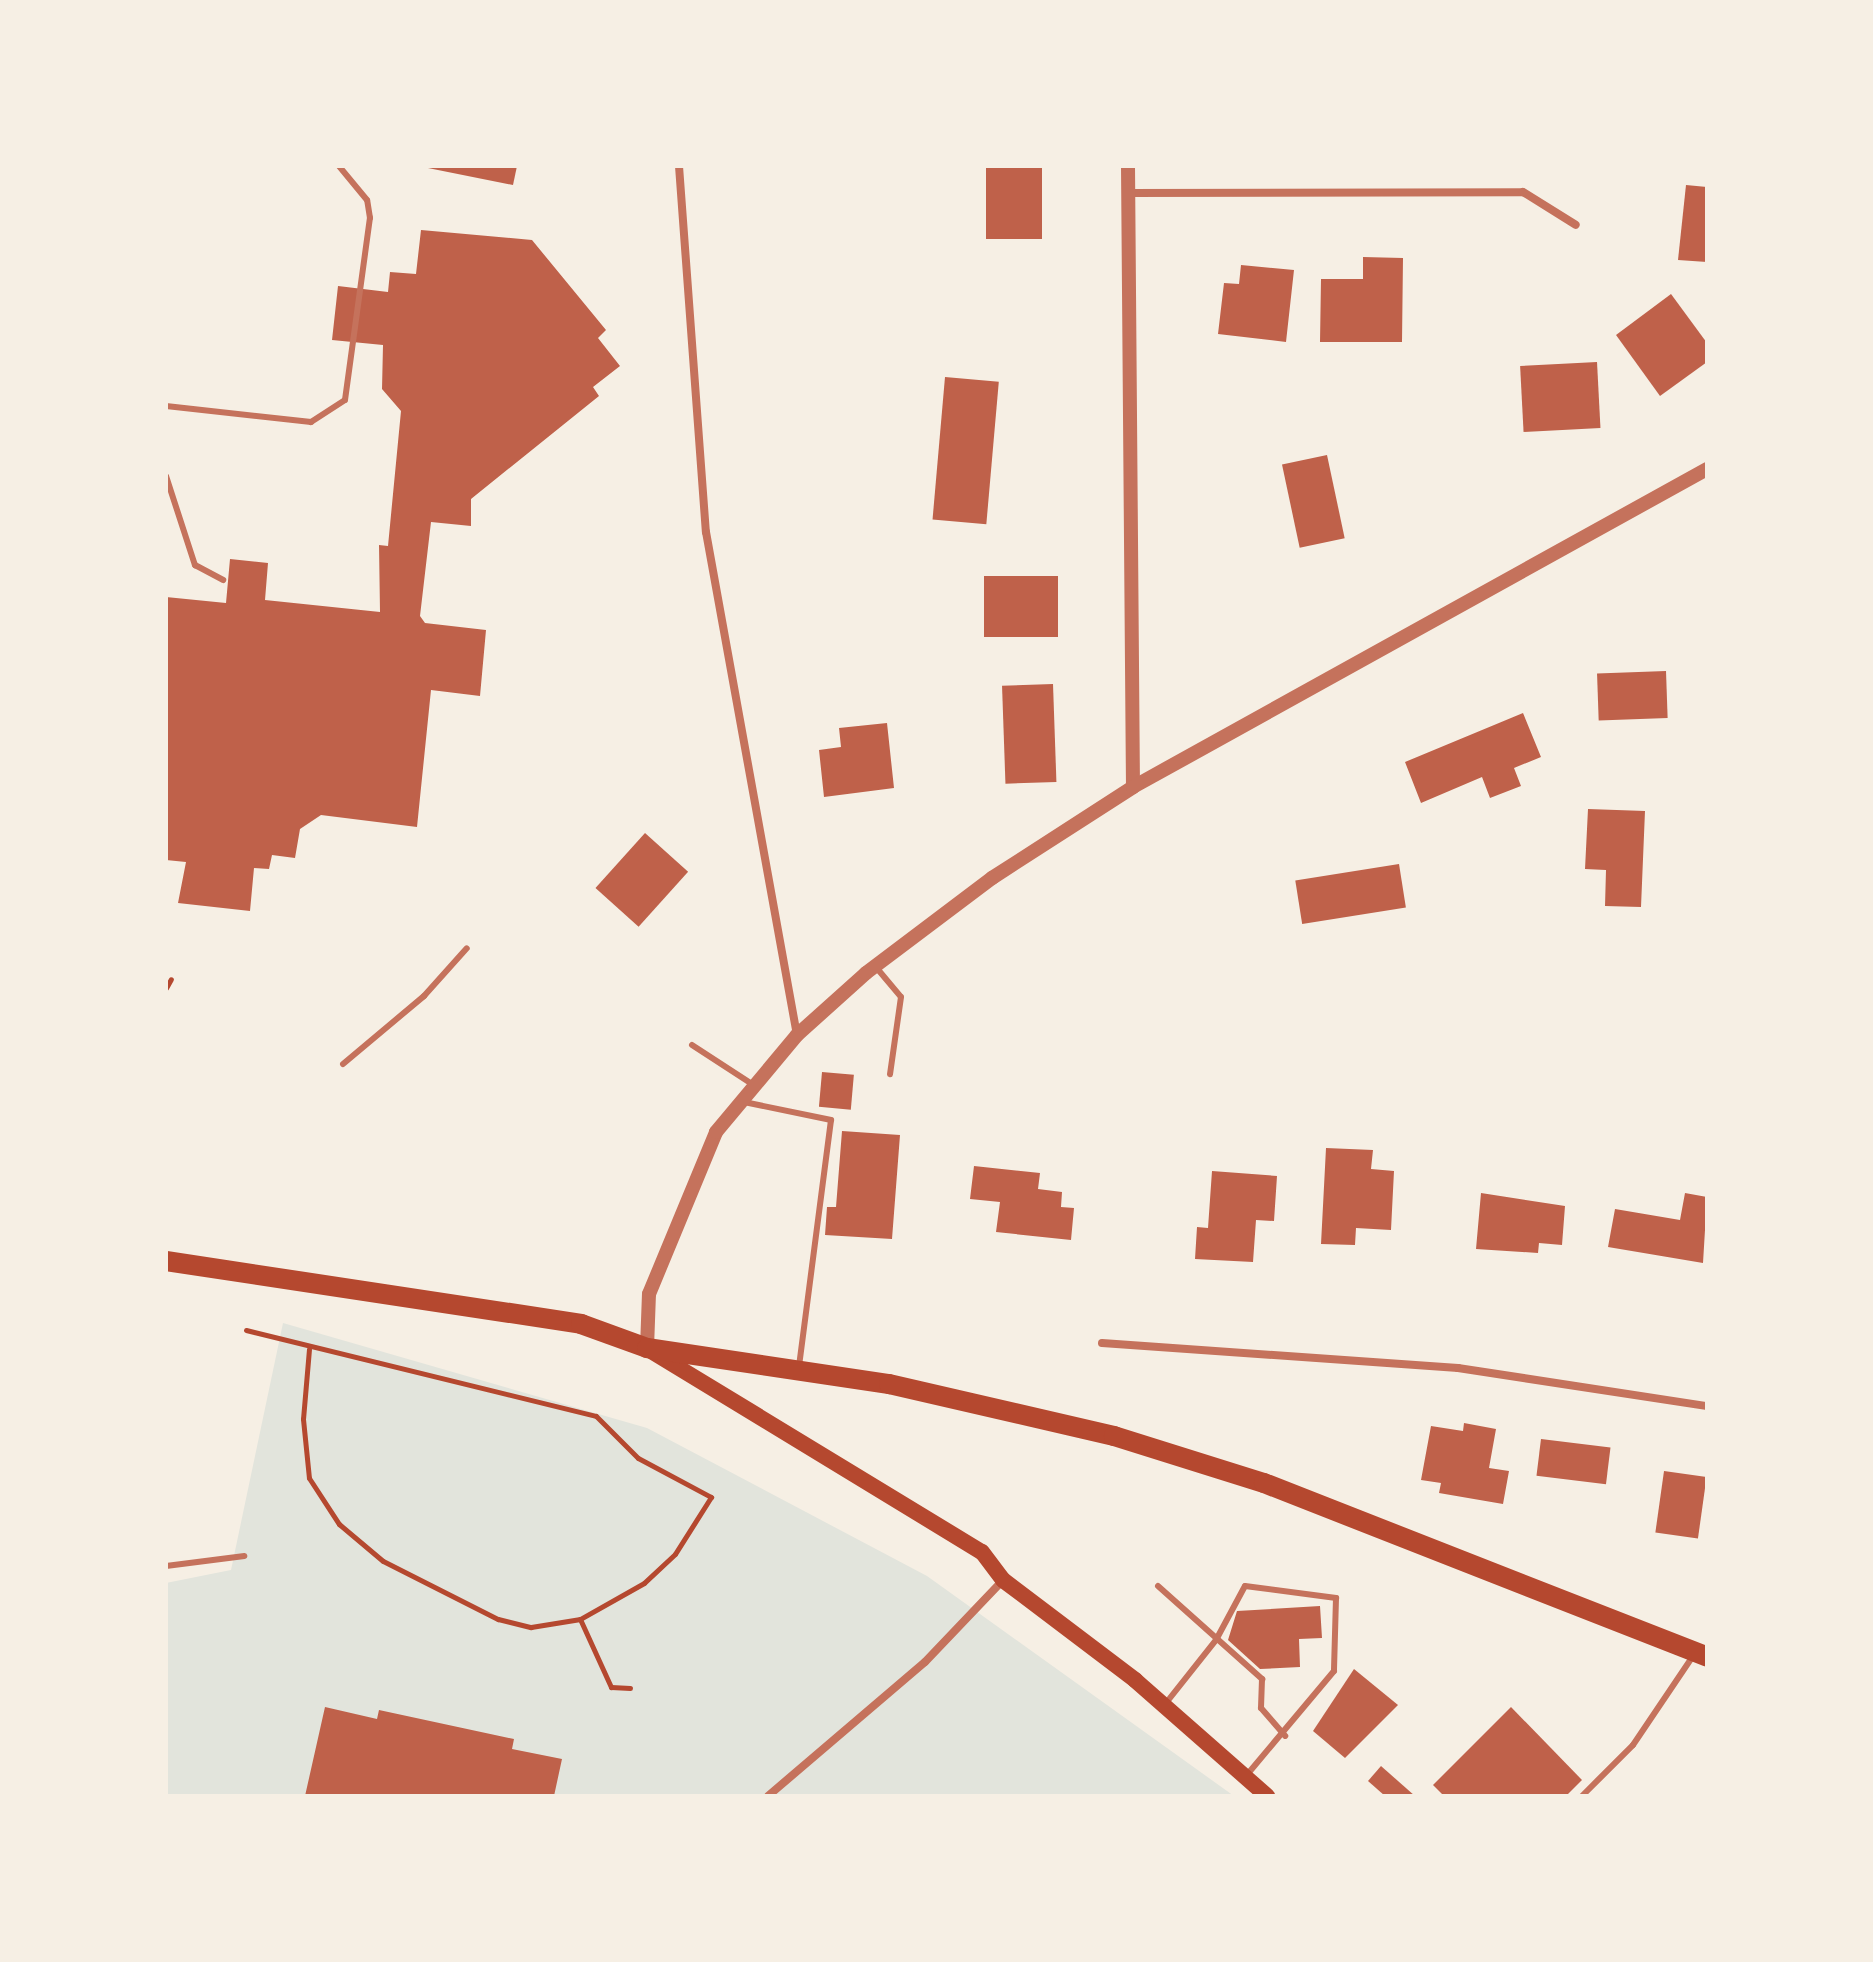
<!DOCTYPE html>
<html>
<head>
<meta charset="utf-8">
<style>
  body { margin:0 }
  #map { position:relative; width:1873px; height:1962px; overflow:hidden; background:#f6efe4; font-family:"Libre Baskerville",serif }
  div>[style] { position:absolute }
  .green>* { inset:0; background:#e2e4dc }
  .building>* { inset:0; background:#bf614a; transform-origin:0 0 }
  .path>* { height:5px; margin:-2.5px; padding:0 2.5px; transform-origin:2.5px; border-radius:2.5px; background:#b5482f }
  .service>* { height:6px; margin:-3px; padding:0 3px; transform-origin:3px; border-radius:3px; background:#c5725c }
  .minor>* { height:8px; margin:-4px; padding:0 4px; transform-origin:4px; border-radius:4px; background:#c5725c }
  .tertiary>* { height:14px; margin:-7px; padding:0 7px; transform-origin:7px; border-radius:7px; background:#c5725c }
  .secondary>* { height:16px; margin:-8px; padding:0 8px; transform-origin:8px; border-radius:8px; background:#b5482f }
  .trunk>* { height:20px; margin:-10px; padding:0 10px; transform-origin:10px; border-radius:10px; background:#b5482f }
  span { translate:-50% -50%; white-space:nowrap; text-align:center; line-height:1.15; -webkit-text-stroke:6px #f6efe4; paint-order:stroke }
  .frame { position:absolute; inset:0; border:168px solid #f6efe4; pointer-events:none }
</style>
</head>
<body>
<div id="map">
  <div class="green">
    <i style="clip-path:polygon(283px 1323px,647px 1428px,927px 1576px,1234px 1796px,166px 1796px,166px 1583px,231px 1570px)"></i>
  </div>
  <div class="building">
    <i style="clip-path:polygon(418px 166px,517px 166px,513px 185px)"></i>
    <i style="left:986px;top:166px;width:56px;height:73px"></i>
    <i style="clip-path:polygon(1686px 185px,1707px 187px,1707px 262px,1678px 260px)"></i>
    <i style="clip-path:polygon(421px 230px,532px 240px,606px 330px,598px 338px,620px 366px,593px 387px,599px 396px,471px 499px,471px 526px,431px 522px,420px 616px,425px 623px,486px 630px,480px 696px,431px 690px,417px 827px,321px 815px,300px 829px,295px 858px,272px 855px,269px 869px,254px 868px,250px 911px,178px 903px,186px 862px,166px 860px,166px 597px,226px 603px,230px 559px,268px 563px,265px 600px,380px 612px,379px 545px,388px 546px,401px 411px,382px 389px,383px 345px,332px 340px,338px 286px,388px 292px,390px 272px,416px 274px)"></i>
    <i style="clip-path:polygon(1363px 257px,1403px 258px,1402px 342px,1320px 342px,1321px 279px,1363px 279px)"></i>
    <i style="clip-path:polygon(1241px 265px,1294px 270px,1286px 342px,1218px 334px,1224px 283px,1239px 284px)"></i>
    <i style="clip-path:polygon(1671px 294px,1707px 343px,1707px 362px,1660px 396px,1616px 335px)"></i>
    <i style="left:1597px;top:362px;width:66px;height:77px;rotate:87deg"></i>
    <i style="left:945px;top:377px;width:54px;height:143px;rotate:5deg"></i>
    <i style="left:1327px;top:455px;width:85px;height:46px;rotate:78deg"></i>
    <i style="left:984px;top:576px;width:74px;height:61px"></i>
    <i style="left:1666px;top:671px;width:47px;height:69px;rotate:88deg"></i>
    <i style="left:1053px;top:684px;width:98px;height:51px;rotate:88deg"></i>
    <i style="clip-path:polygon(1523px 713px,1541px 757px,1514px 768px,1521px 786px,1490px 798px,1482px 777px,1421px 803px,1405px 762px)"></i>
    <i style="clip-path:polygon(887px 723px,894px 788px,824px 797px,819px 750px,841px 747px,839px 728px)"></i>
    <i style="clip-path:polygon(1588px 809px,1645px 811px,1641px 907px,1605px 906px,1606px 870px,1585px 869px)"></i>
    <i style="left:645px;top:833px;width:58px;height:74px;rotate:42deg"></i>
    <i style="left:1399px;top:864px;width:44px;height:105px;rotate:81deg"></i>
    <i style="left:822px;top:1072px;width:32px;height:35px;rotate:5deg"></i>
    <i style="clip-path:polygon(842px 1131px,900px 1135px,892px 1239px,825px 1235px,827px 1207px,836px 1207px)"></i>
    <i style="clip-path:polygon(1326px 1148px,1373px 1150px,1371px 1169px,1394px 1171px,1391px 1230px,1356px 1228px,1355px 1245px,1321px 1244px)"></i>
    <i style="clip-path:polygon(974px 1166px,1040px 1173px,1038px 1189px,1062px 1192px,1061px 1207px,1074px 1208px,1071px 1240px,996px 1232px,1000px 1202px,970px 1199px)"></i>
    <i style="clip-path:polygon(1212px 1171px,1277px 1176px,1274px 1221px,1256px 1220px,1253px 1262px,1195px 1259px,1197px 1227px,1208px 1228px)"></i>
    <i style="clip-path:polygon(1481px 1193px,1565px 1206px,1562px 1245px,1539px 1243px,1538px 1253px,1476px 1249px)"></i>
    <i style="clip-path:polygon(1685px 1193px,1707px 1197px,1703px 1263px,1608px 1247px,1615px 1209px,1680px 1220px)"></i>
    <i style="clip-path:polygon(1464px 1423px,1496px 1429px,1489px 1468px,1509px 1471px,1503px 1504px,1439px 1493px,1441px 1483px,1421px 1480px,1431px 1426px,1463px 1431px)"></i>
    <i style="left:1541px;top:1439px;width:70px;height:37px;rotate:7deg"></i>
    <i style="left:1664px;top:1471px;width:43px;height:62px;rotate:8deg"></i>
    <i style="clip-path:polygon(1320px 1606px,1322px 1638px,1299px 1639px,1300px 1667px,1260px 1669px,1228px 1640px,1237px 1611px)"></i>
    <i style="clip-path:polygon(1354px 1669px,1398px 1705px,1345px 1758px,1313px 1731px)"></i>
    <i style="clip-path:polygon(325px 1707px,377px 1719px,379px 1710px,514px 1739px,512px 1749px,562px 1759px,554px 1796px,305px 1796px)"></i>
    <i style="clip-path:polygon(1511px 1707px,1582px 1780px,1566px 1796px,1444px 1796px,1433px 1785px)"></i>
    <i style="clip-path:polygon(1381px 1766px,1415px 1796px,1385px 1796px,1368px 1781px)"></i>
  </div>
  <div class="path">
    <i style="left:166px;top:988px;width:10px;rotate:-61deg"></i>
    <i style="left:246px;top:1330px;width:360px;rotate:13.8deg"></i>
    <i style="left:596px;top:1416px;width:59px;rotate:45deg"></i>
    <i style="left:638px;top:1458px;width:83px;rotate:28.1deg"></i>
    <i style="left:711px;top:1497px;width:67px;rotate:122.3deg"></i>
    <i style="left:675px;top:1554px;width:42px;rotate:136.9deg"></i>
    <i style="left:644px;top:1583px;width:73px;rotate:150.6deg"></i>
    <i style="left:580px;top:1619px;width:75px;rotate:65.5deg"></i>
    <i style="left:611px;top:1687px;width:19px;rotate:3deg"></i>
    <i style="left:309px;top:1349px;width:70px;rotate:94.9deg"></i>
    <i style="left:303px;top:1419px;width:59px;rotate:84.2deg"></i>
    <i style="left:309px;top:1478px;width:55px;rotate:56.9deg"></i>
    <i style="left:339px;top:1524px;width:57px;rotate:40.1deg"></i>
    <i style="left:383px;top:1561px;width:129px;rotate:26.8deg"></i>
    <i style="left:498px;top:1619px;width:34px;rotate:14deg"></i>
    <i style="left:531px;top:1627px;width:50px;rotate:-9.3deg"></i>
  </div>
  <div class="service">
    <i style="left:166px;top:406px;width:146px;rotate:6.3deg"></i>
    <i style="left:311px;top:422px;width:40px;rotate:-32.9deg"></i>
    <i style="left:345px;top:400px;width:184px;rotate:-82.2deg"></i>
    <i style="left:370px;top:218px;width:18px;rotate:-99deg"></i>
    <i style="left:367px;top:200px;width:44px;rotate:-129.5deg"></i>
    <i style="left:166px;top:476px;width:94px;rotate:72deg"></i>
    <i style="left:195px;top:565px;width:32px;rotate:28deg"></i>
    <i style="left:875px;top:966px;width:40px;rotate:50deg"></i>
    <i style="left:901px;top:997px;width:78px;rotate:98.1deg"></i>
    <i style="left:692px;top:1045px;width:72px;rotate:33deg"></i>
    <i style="left:343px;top:1064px;width:106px;rotate:-40deg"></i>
    <i style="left:424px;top:996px;width:64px;rotate:-48.1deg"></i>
    <i style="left:744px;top:1102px;width:89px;rotate:11.7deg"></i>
    <i style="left:831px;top:1120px;width:248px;rotate:97.4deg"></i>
    <i style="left:166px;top:1566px;width:79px;rotate:-7.3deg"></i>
    <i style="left:1158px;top:1586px;width:140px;rotate:41.8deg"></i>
    <i style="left:1262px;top:1679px;width:29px;rotate:92deg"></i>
    <i style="left:1261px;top:1708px;width:37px;rotate:49deg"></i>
    <i style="left:1166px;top:1703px;width:80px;rotate:-51.6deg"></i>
    <i style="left:1216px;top:1640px;width:61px;rotate:-61.8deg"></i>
    <i style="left:1245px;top:1586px;width:92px;rotate:7.5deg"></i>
    <i style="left:1336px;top:1598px;width:73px;rotate:91.6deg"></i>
    <i style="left:1334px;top:1671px;width:137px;rotate:130deg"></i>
    <i style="left:1582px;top:1796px;width:72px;rotate:-45deg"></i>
    <i style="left:1633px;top:1745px;width:107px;rotate:-56deg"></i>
  </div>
  <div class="minor">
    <i style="left:679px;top:166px;width:367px;rotate:85.8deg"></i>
    <i style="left:706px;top:532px;width:511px;rotate:79.75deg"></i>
    <i style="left:1128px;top:193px;width:395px;rotate:-0.1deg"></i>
    <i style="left:1523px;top:192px;width:62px;rotate:31.9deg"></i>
    <i style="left:1102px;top:1343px;width:357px;rotate:4deg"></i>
    <i style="left:1458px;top:1368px;width:252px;rotate:8.7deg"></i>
    <i style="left:768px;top:1796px;width:206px;rotate:-40.5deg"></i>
    <i style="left:925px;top:1662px;width:113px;rotate:-46.4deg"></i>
  </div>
  <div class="tertiary">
    <i style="left:1128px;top:166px;width:621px;rotate:89.54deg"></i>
    <i style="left:647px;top:1348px;width:54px;rotate:-87.9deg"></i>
    <i style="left:649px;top:1294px;width:175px;rotate:-67.5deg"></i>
    <i style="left:716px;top:1132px;width:126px;rotate:-50.1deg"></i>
    <i style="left:797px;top:1035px;width:93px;rotate:-41.9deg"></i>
    <i style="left:866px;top:973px;width:158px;rotate:-37deg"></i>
    <i style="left:992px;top:878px;width:168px;rotate:-32.8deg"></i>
    <i style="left:1133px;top:787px;width:656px;rotate:-28.99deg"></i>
  </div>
  <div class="secondary">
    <i style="left:651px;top:1351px;width:387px;rotate:31.3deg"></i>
    <i style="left:982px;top:1552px;width:35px;rotate:53deg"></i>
    <i style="left:1003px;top:1580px;width:166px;rotate:37.1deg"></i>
    <i style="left:1135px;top:1680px;width:176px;rotate:41.3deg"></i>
  </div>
  <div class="trunk">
    <i style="left:166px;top:1261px;width:420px;rotate:8.6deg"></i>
    <i style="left:581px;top:1324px;width:70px;rotate:20deg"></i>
    <i style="left:647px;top:1348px;width:245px;rotate:8.5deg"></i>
    <i style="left:889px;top:1384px;width:231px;rotate:13deg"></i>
    <i style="left:1114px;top:1436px;width:157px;rotate:17.4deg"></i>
    <i style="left:1264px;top:1483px;width:476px;rotate:21.4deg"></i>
  </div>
  <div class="frame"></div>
</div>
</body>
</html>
